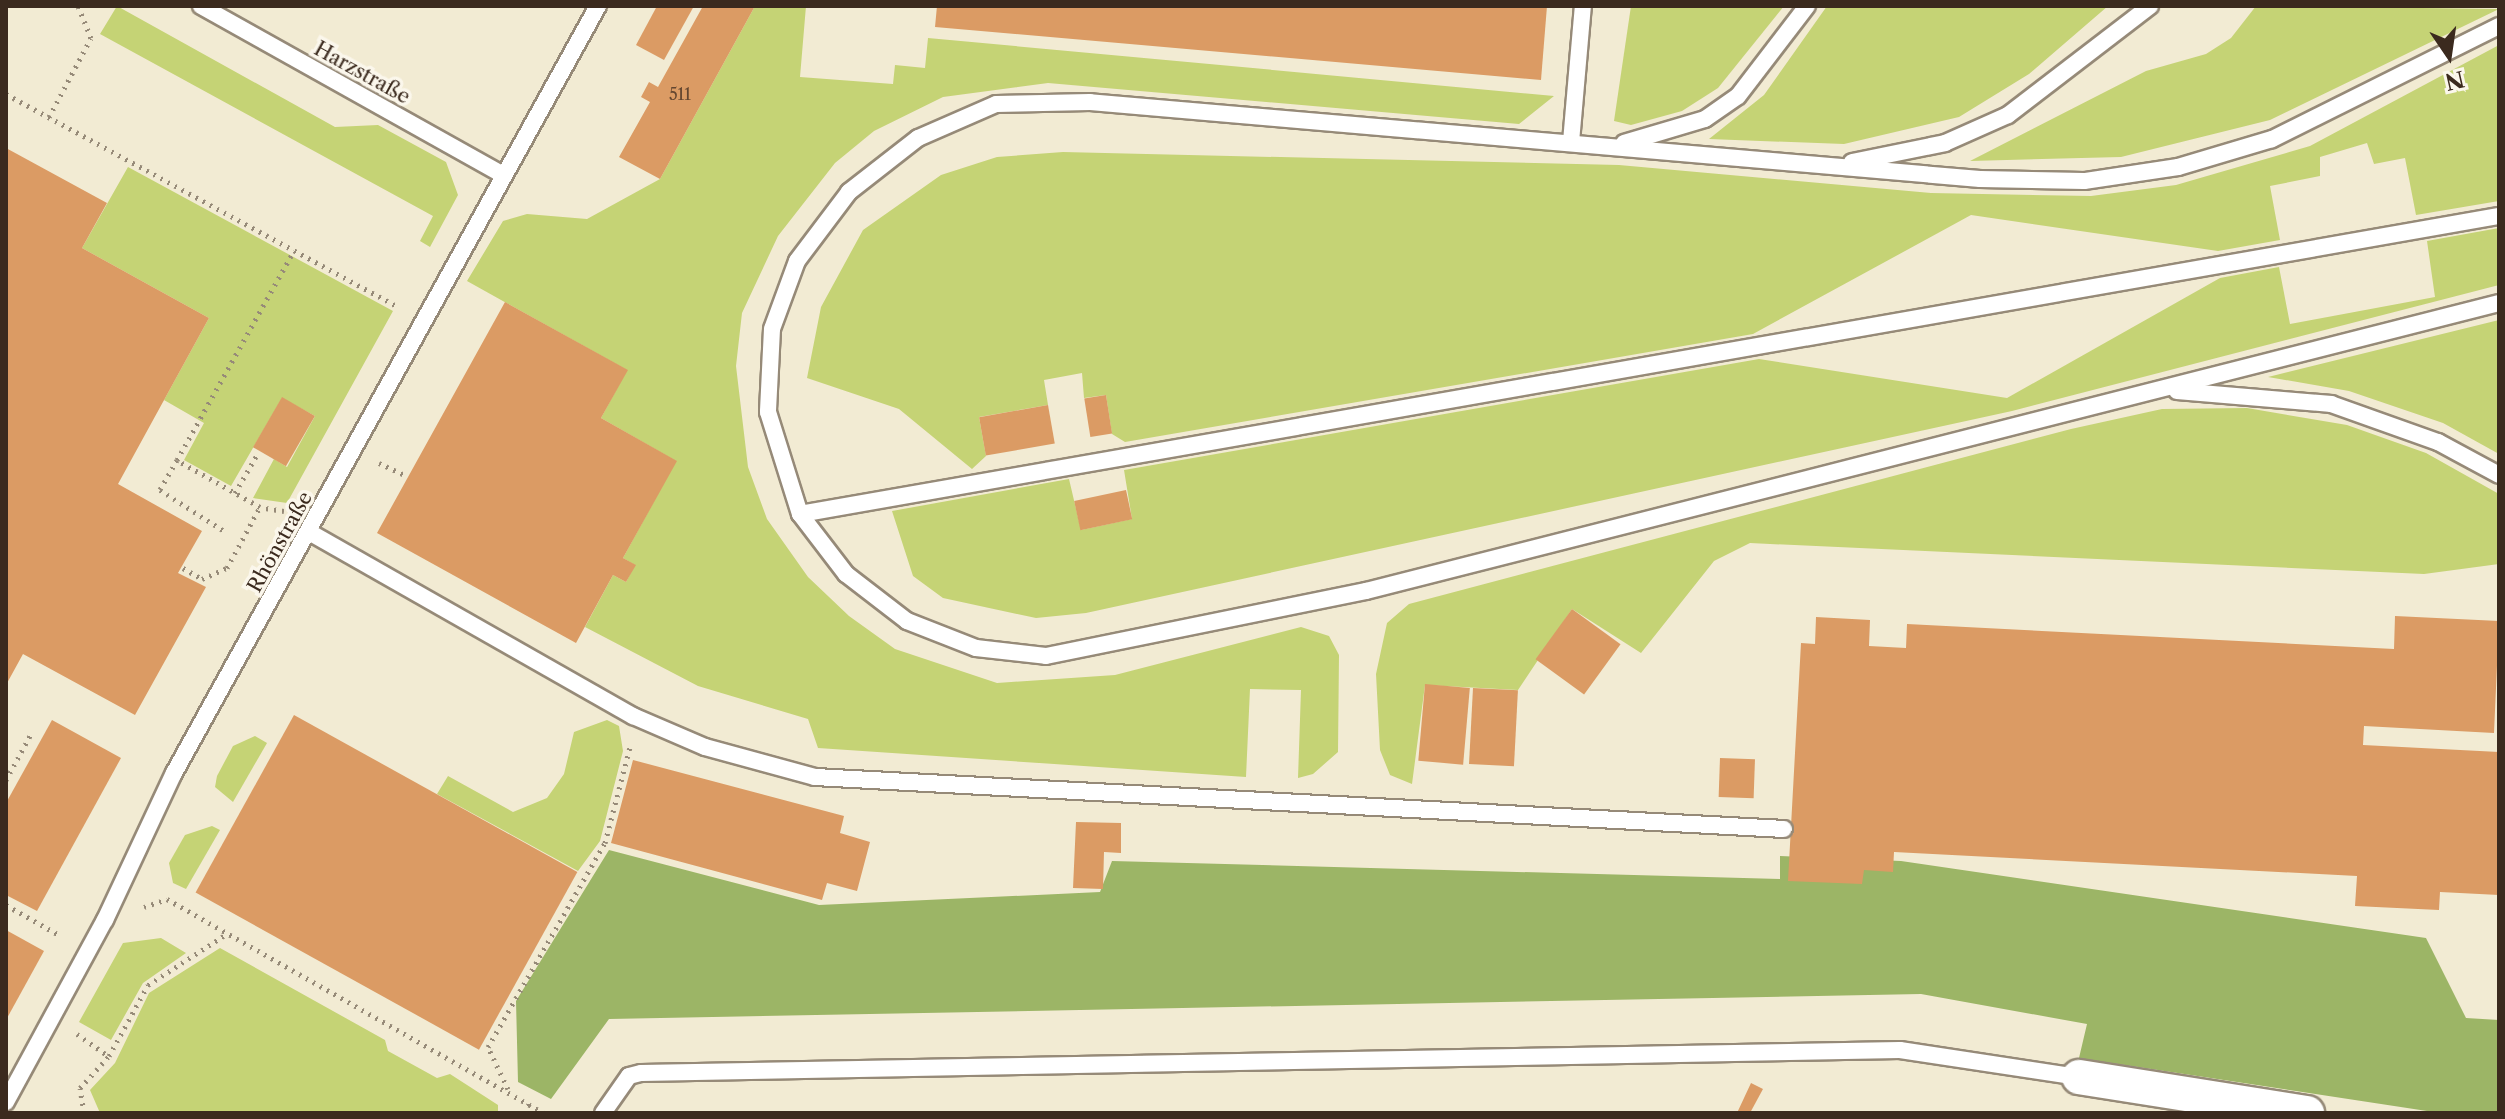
<!DOCTYPE html>
<html>
<head>
<meta charset="utf-8">
<style>
  body { margin:0 }
  #map { position:relative; width:2505px; height:1119px; overflow:hidden; background:#f2ebd3; font-family:"Libre Caslon Text",serif }
  div>[style] { position:absolute }
  .green>* { inset:0; background:#c5d375 }
  .forest>* { inset:0; background:#9cb566 }
  .building>* { inset:0; background:#db9b64; transform-origin:0 0 }
  .path>* { height:5px; margin-top:-2.5px; transform-origin:0; background:repeating-linear-gradient(90deg,#968a78 0 2px,transparent 0 8px) }
  .roads { filter:drop-shadow(2px 0 #968a78) drop-shadow(-2px 0 #968a78) drop-shadow(0 2px #968a78) drop-shadow(0 -2px #968a78) }
  .service>* { height:16px; margin:-8px; padding:0 8px; transform-origin:8px; border-radius:8px; background:#fff }
  .minor>* { height:34px; margin:-17px; padding:0 17px; transform-origin:17px; border-radius:17px; background:#fff }
  span { translate:-50% -50%; white-space:nowrap; text-align:center; line-height:1.15; -webkit-text-stroke:7px #fbf7ec; paint-order:stroke }
  .number-label { font-size:16px; color:#634630 }
  .number-label span { -webkit-text-stroke-width:0 }
  .street-label { font-size:20px; color:#3b2a1e }
  .frame { position:absolute; inset:0; border:8px solid #3b2a1e; pointer-events:none }
  .north { position:absolute; left:2409px; top:16px; width:80px; height:80px; -webkit-text-stroke:6px #fbf7ec; paint-order:stroke; rotate:167deg; font-size:22px; font-weight:700; line-height:32px; text-align:center; color:#3b2a1e }
  .north::after { content:''; display:block; margin:auto; width:28px; height:36px; background:#3b2a1e; clip-path:polygon(50% 0,100% 100%,50% 72%,0 100%) }
</style>
</head>
<body>
<div id="map">
  <div class="green">
    <i style="clip-path:polygon(117px 6px,335px 127px,378px 125px,446px 162px,458px 195px,430px 247px,420px 241px,433px 216px,100px 34px)"></i>
    <i style="clip-path:polygon(755px 6px,806px 6px,800px 77px,893px 84px,895px 65px,925px 68px,928px 38px,1554px 96px,1519px 124px,1048px 83px,943px 97px,874px 131px,835px 163px,778px 236px,742px 313px,736px 366px,748px 467px,767px 519px,808px 577px,849px 616px,895px 649px,997px 683px,1115px 675px,1301px 627px,1329px 636px,1339px 655px,1338px 752px,1313px 774px,1298px 778px,1301px 690px,1250px 689px,1246px 777px,818px 748px,808px 719px,698px 686px,585px 627px,613px 575px,626px 582px,635px 565px,623px 558px,676px 461px,601px 418px,627px 370px,467px 281px,503px 221px,527px 214px,587px 219px,660px 179px)"></i>
    <i style="clip-path:polygon(1631px 6px,1784px 6px,1718px 88px,1682px 111px,1631px 125px,1614px 121px)"></i>
    <i style="clip-path:polygon(1827px 6px,2108px 6px,2029px 74px,1959px 117px,1844px 144px,1709px 139px,1764px 95px)"></i>
    <i style="clip-path:polygon(2256px 6px,2499px 9px,2270px 120px,2121px 157px,1970px 161px,2146px 71px,2206px 54px,2231px 38px)"></i>
    <i style="clip-path:polygon(2499px 45px,2499px 201px,2416px 215px,2405px 158px,2374px 164px,2367px 143px,2320px 157px,2320px 176px,2270px 186px,2280px 240px,2218px 251px,1971px 215px,1753px 334px,1125px 442px,1112px 434px,1106px 395px,1084px 398px,1082px 373px,1044px 380px,1048px 405px,979px 417px,986px 456px,972px 469px,899px 409px,807px 378px,821px 307px,863px 230px,941px 175px,997px 157px,1063px 152px,1619px 165px,1931px 193px,2091px 196px,2176px 185px,2310px 146px)"></i>
    <i style="clip-path:polygon(128px 167px,393px 311px,287px 503px,253px 498px,274px 459px,287px 467px,315px 416px,282px 398px,231px 486px,184px 460px,204px 423px,164px 400px,209px 318px,82px 248px)"></i>
    <i style="clip-path:polygon(2499px 228px,2499px 285px,2012px 411px,1086px 613px,1036px 618px,943px 598px,913px 576px,892px 511px,1069px 479px,1081px 530px,1132px 519px,1124px 470px,1759px 359px,2007px 398px,2220px 278px,2279px 267px,2290px 324px,2435px 297px,2427px 241px)"></i>
    <i style="clip-path:polygon(2499px 320px,2499px 454px,2443px 423px,2349px 391px,2268px 377px)"></i>
    <i style="clip-path:polygon(2247px 408px,2347px 425px,2426px 453px,2499px 494px,2499px 564px,2424px 574px,1750px 543px,1714px 561px,1641px 653px,1572px 609px,1518px 690px,1425px 685px,1412px 784px,1390px 775px,1380px 750px,1376px 674px,1387px 623px,1409px 604px,2071px 429px,2162px 409px)"></i>
    <i style="clip-path:polygon(607px 720px,619px 726px,623px 751px,600px 841px,578px 871px,437px 794px,448px 776px,513px 812px,547px 798px,564px 774px,574px 732px)"></i>
    <i style="clip-path:polygon(255px 736px,267px 743px,233px 802px,215px 787px,217px 776px,233px 746px)"></i>
    <i style="clip-path:polygon(212px 826px,220px 830px,186px 889px,173px 883px,169px 863px,185px 835px)"></i>
    <i style="clip-path:polygon(161px 938px,186px 953px,143px 983px,111px 1040px,79px 1022px,123px 943px)"></i>
    <i style="clip-path:polygon(220px 948px,385px 1040px,388px 1051px,437px 1078px,450px 1074px,498px 1105px,498px 1113px,100px 1113px,90px 1090px,115px 1063px,149px 993px)"></i>
  </div>
  <div class="forest">
    <i style="clip-path:polygon(609px 850px,819px 905px,1100px 892px,1112px 861px,1780px 879px,1780px 856px,1901px 861px,2426px 938px,2466px 1018px,2499px 1020px,2499px 1113px,2440px 1113px,2079px 1058px,2087px 1024px,1921px 994px,609px 1019px,551px 1099px,518px 1082px,516px 1001px)"></i>
  </div>
  <div class="building">
    <i style="clip-path:polygon(657px 6px,694px 6px,664px 60px,636px 45px)"></i>
    <i style="clip-path:polygon(703px 6px,755px 6px,660px 179px,619px 157px,650px 102px,641px 97px,649px 82px,658px 87px)"></i>
    <i style="clip-path:polygon(937px 6px,1547px 6px,1541px 80px,935px 27px)"></i>
    <i style="clip-path:polygon(6px 148px,107px 203px,82px 248px,209px 318px,118px 484px,202px 531px,178px 573px,206px 587px,135px 715px,23px 654px,6px 685px)"></i>
    <i style="clip-path:polygon(505px 302px,628px 370px,601px 418px,677px 461px,623px 558px,636px 565px,626px 582px,613px 575px,576px 643px,377px 533px)"></i>
    <i style="left:1106px;top:395px;width:39px;height:22px;rotate:81deg"></i>
    <i style="left:282px;top:397px;width:38px;height:58px;rotate:30deg"></i>
    <i style="left:1048px;top:405px;width:39px;height:70px;rotate:80deg"></i>
    <i style="left:1126px;top:490px;width:30px;height:53px;rotate:78deg"></i>
    <i style="left:1572px;top:609px;width:60px;height:62px;rotate:36deg"></i>
    <i style="clip-path:polygon(2395px 616px,2499px 621px,2494px 733px,2364px 726px,2363px 745px,2499px 752px,2499px 895px,2440px 892px,2439px 910px,2355px 906px,2357px 876px,1894px 852px,1893px 872px,1864px 870px,1862px 884px,1788px 881px,1801px 643px,1815px 644px,1816px 617px,1870px 620px,1869px 646px,1906px 648px,1907px 624px,2394px 649px)"></i>
    <i style="left:1425px;top:684px;width:45px;height:77px;rotate:5deg"></i>
    <i style="left:1473px;top:688px;width:45px;height:76px;rotate:3deg"></i>
    <i style="left:294px;top:715px;width:324px;height:203px;rotate:29deg"></i>
    <i style="clip-path:polygon(52px 720px,121px 758px,37px 911px,6px 895px,6px 803px)"></i>
    <i style="left:1720px;top:758px;width:35px;height:39px;rotate:2deg"></i>
    <i style="clip-path:polygon(633px 760px,844px 816px,840px 833px,870px 842px,857px 891px,827px 883px,822px 900px,611px 843px)"></i>
    <i style="clip-path:polygon(1076px 822px,1121px 823px,1121px 853px,1104px 852px,1103px 889px,1073px 888px)"></i>
    <i style="clip-path:polygon(6px 930px,44px 951px,6px 1020px)"></i>
    <i style="clip-path:polygon(1751px 1083px,1763px 1089px,1750px 1113px,1737px 1113px)"></i>
  </div>
  <div class="path">
    <i style="left:6px;top:94px;width:447px;rotate:28.5deg"></i>
    <i style="left:49px;top:117px;width:89px;rotate:-62deg"></i>
    <i style="left:91px;top:38px;width:35px;rotate:-112deg"></i>
    <i style="left:177px;top:460px;width:34px;rotate:120deg"></i>
    <i style="left:160px;top:490px;width:76px;rotate:32.6deg"></i>
    <i style="left:379px;top:463px;width:29px;rotate:25deg"></i>
    <i style="left:235px;top:493px;width:46px;rotate:-60.1deg"></i>
    <i style="left:284px;top:511px;width:24px;rotate:-171deg"></i>
    <i style="left:260px;top:507px;width:95px;rotate:-150.5deg"></i>
    <i style="left:177px;top:460px;width:240px;rotate:-60.8deg"></i>
    <i style="left:183px;top:568px;width:22px;rotate:30deg"></i>
    <i style="left:202px;top:579px;width:27px;rotate:-24deg"></i>
    <i style="left:227px;top:568px;width:69px;rotate:-61.6deg"></i>
    <i style="left:6px;top:780px;width:52px;rotate:-61.5deg"></i>
    <i style="left:6px;top:905px;width:61px;rotate:29.5deg"></i>
    <i style="left:144px;top:907px;width:24px;rotate:-19deg"></i>
    <i style="left:167px;top:899px;width:434px;rotate:29.6deg"></i>
    <i style="left:77px;top:1034px;width:39px;rotate:35deg"></i>
    <i style="left:508px;top:1089px;width:47px;rotate:-115.5deg"></i>
    <i style="left:488px;top:1047px;width:235px;rotate:-60.2deg"></i>
    <i style="left:605px;top:843px;width:99px;rotate:-75.4deg"></i>
    <i style="left:84px;top:1113px;width:25px;rotate:-99deg"></i>
    <i style="left:80px;top:1088px;width:43px;rotate:-47.8deg"></i>
    <i style="left:109px;top:1056px;width:81px;rotate:-61.2deg"></i>
    <i style="left:148px;top:985px;width:95px;rotate:-33deg"></i>
    <i style="left:525px;top:1113px;width:12px;rotate:-66deg"></i>
  </div>
  <div class="roads">
    <div class="service">
      <i style="left:201px;top:6px;width:347px;rotate:29.2deg"></i>
      <i style="left:2499px;top:26px;width:254px;rotate:153.5deg"></i>
      <i style="left:2272px;top:139px;width:98px;rotate:163.4deg"></i>
      <i style="left:2178px;top:167px;width:95px;rotate:171.5deg"></i>
      <i style="left:2084px;top:181px;width:104px;rotate:-178.9deg"></i>
      <i style="left:1980px;top:179px;width:893px;rotate:-175.06deg"></i>
      <i style="left:1090px;top:102px;width:94px;rotate:178.8deg"></i>
      <i style="left:996px;top:104px;width:85px;rotate:156.4deg"></i>
      <i style="left:918px;top:138px;width:88px;rotate:142deg"></i>
      <i style="left:849px;top:192px;width:86px;rotate:127deg"></i>
      <i style="left:797px;top:261px;width:72px;rotate:110.2deg"></i>
      <i style="left:772px;top:329px;width:83px;rotate:92.8deg"></i>
      <i style="left:768px;top:412px;width:107px;rotate:72.6deg"></i>
      <i style="left:800px;top:514px;width:76px;rotate:52.5deg"></i>
      <i style="left:846px;top:574px;width:77px;rotate:37.6deg"></i>
      <i style="left:907px;top:621px;width:74px;rotate:21.4deg"></i>
      <i style="left:976px;top:648px;width:70px;rotate:6.5deg"></i>
      <i style="left:1046px;top:656px;width:327px;rotate:-11.5deg"></i>
      <i style="left:1366px;top:591px;width:1169px;rotate:-14.26deg"></i>
      <i style="left:1571px;top:142px;width:137px;rotate:-85deg"></i>
      <i style="left:1624px;top:143px;width:84px;rotate:-16.5deg"></i>
      <i style="left:1705px;top:119px;width:40px;rotate:-34.9deg"></i>
      <i style="left:1738px;top:96px;width:113px;rotate:-52.5deg"></i>
      <i style="left:1852px;top:162px;width:95px;rotate:-11.5deg"></i>
      <i style="left:1945px;top:143px;width:69px;rotate:-24deg"></i>
      <i style="left:2008px;top:115px;width:179px;rotate:-37.5deg"></i>
      <i style="left:2177px;top:391px;width:155px;rotate:4.8deg"></i>
      <i style="left:2331px;top:404px;width:114px;rotate:19.6deg"></i>
      <i style="left:2438px;top:442px;width:69px;rotate:28.4deg"></i>
      <i style="left:800px;top:514px;width:1725px;rotate:-9.95deg"></i>
      <i style="left:309px;top:532px;width:373px;rotate:29.6deg"></i>
      <i style="left:633px;top:716px;width:78px;rotate:23.3deg"></i>
      <i style="left:705px;top:747px;width:114px;rotate:15.3deg"></i>
      <i style="left:815px;top:777px;width:970px;rotate:3.07deg"></i>
      <i style="left:6px;top:1102px;width:207px;rotate:-61.5deg"></i>
      <i style="left:105px;top:920px;width:162px;rotate:-64.9deg"></i>
      <i style="left:174px;top:773px;width:876px;rotate:-61.07deg"></i>
      <i style="left:603px;top:1113px;width:45px;rotate:-54.9deg"></i>
      <i style="left:629px;top:1076px;width:12px;rotate:-14deg"></i>
      <i style="left:641px;top:1073px;width:1259px;rotate:-1.05deg"></i>
      <i style="left:1900px;top:1050px;width:181px;rotate:8.6deg"></i>
    </div>
    <div class="minor">
      <i style="left:2079px;top:1077px;width:231px;rotate:9deg"></i>
    </div>
  </div>
  <div class="number-label">
    <span style="left:680px;top:94px">511</span>
  </div>
  <div class="street-label">
    <span style="left:362px;top:73px;rotate:29deg">Harzstraße</span>
    <span style="left:280px;top:542px;rotate:-61deg">Rhönstraße</span>
  </div>
  <div class="frame"></div>
  <div class="north">N</div>
</div>
</body>
</html>
